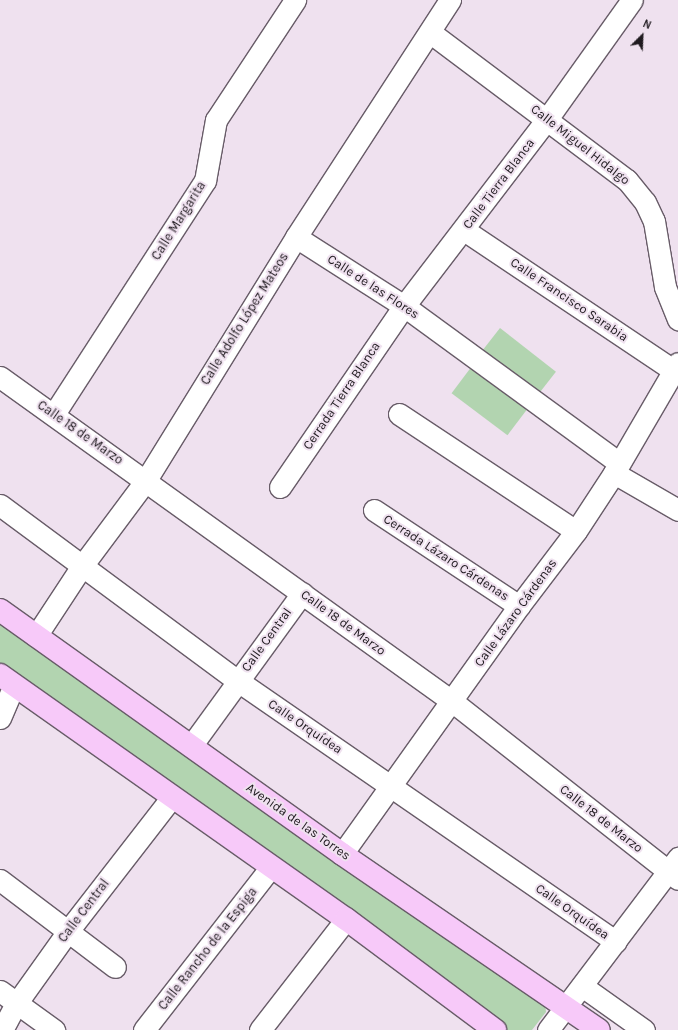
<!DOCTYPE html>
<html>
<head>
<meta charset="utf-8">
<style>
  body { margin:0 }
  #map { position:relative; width:678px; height:1030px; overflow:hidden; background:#efe1ef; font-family:Karla,sans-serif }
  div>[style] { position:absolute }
  .green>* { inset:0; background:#b2d4b0; transform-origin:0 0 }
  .roads { filter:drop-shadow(1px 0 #685c68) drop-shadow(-1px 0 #685c68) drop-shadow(0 1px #685c68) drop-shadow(0 -1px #685c68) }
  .minor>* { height:21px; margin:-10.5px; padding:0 10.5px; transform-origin:10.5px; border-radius:10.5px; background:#fff }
  .major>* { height:22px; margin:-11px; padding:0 11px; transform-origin:11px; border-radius:11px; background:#f7c9f9 }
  span { translate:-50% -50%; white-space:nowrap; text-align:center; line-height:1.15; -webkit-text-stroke:4px #efe1ef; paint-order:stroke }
  .street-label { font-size:13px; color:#1f1a1f }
  .north { position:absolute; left:622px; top:16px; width:40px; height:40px; -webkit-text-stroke:3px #efe1ef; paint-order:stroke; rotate:24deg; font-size:11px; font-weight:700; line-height:16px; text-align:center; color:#1f1a1f }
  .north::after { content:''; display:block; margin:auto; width:14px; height:18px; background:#1f1a1f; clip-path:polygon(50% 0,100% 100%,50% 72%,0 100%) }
</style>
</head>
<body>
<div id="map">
  <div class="green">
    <i style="left:500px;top:328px;width:71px;height:34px;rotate:38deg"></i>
    <i style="left:472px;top:366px;width:70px;height:34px;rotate:37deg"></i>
    <i style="clip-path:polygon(0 614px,545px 1003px,546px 1012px,532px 1030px,504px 1030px,0 669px)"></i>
  </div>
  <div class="roads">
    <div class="minor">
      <i style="left:431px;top:33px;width:245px;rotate:36.9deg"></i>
      <i style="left:627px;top:180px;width:28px;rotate:51deg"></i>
      <i style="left:645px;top:202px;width:21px;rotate:65deg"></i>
      <i style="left:654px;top:221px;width:67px;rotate:80.5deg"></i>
      <i style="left:665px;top:287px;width:35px;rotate:68deg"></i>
      <i style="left:464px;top:230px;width:252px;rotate:33.8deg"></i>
      <i style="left:296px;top:237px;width:128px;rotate:32.6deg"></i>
      <i style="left:404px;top:306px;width:266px;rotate:36.1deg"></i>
      <i style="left:0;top:377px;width:558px;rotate:35.66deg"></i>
      <i style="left:453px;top:702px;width:286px;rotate:38.2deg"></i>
      <i style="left:54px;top:414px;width:278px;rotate:-57.1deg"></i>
      <i style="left:205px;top:181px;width:62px;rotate:-79.8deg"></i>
      <i style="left:216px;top:120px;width:144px;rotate:-56.6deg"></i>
      <i style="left:399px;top:414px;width:212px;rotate:33.5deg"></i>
      <i style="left:614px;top:473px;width:74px;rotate:30deg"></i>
      <i style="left:280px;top:487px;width:219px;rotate:-55.6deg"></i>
      <i style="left:404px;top:306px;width:235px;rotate:-52.6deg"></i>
      <i style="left:547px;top:119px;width:146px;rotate:-54.5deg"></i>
      <i style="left:0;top:505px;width:296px;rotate:36.5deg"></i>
      <i style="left:238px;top:681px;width:459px;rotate:34.6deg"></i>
      <i style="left:374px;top:510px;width:174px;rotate:33.5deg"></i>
      <i style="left:36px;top:636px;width:84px;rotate:-56.7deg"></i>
      <i style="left:82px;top:566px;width:107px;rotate:-53.3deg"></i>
      <i style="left:146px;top:480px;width:286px;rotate:-58.3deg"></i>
      <i style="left:296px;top:237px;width:283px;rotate:-57deg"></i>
      <i style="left:0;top:718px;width:36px;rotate:-67deg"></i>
      <i style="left:191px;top:746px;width:189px;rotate:-54deg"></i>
      <i style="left:342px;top:854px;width:305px;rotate:-54.5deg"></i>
      <i style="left:519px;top:606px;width:94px;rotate:-52.8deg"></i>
      <i style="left:576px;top:531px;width:69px;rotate:-56.8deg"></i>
      <i style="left:614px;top:473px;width:127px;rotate:-59.8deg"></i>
      <i style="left:0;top:880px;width:144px;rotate:37.1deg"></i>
      <i style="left:582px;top:986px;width:76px;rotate:35.4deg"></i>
      <i style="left:0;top:991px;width:67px;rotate:35.8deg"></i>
      <i style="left:2px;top:1030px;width:30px;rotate:-62deg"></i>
      <i style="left:16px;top:1004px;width:90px;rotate:-54.5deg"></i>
      <i style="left:68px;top:931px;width:170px;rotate:-52.2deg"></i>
      <i style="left:144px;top:1030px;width:207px;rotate:-52.1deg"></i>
      <i style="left:260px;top:1030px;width:140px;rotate:-52.2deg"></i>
      <i style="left:548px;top:1030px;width:216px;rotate:-52.9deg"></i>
    </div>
    <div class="major">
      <i style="left:0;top:610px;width:420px;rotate:35.5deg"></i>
      <i style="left:342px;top:854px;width:311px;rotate:34.4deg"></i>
      <i style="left:0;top:675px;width:423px;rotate:35.2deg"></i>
      <i style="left:346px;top:919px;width:186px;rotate:36.7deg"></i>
    </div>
  </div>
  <div class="street-label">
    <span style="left:580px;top:145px;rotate:38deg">Calle Miguel Hidalgo</span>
    <span style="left:499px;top:184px;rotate:-53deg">Calle Tierra Blanca</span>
    <span style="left:179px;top:221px;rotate:-58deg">Calle Margarita</span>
    <span style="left:373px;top:287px;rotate:33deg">Calle de las Flores</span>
    <span style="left:569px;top:300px;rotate:34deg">Calle Francisco Sarabia</span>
    <span style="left:245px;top:319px;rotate:-58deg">Calle Adolfo López Mateos</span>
    <span style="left:342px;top:396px;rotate:-56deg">Cerrada Tierra Blanca</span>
    <span style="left:80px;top:433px;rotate:35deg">Calle 18 de Marzo</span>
    <span style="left:446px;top:558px;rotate:33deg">Cerrada Lázaro Cárdenas</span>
    <span style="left:516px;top:613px;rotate:-54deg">Calle Lázaro Cárdenas</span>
    <span style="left:343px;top:623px;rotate:36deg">Calle 18 de Marzo</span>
    <span style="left:267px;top:640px;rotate:-54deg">Calle Central</span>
    <span style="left:305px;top:727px;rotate:34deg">Calle Orquídea</span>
    <span style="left:601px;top:819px;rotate:38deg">Calle 18 de Marzo</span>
    <span style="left:298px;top:822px;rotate:35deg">Avenida de las Torres</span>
    <span style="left:84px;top:911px;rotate:-53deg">Calle Central</span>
    <span style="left:572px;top:912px;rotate:35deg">Calle Orquídea</span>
    <span style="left:208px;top:949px;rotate:-52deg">Calle Rancho de la Espiga</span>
  </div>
  <div class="north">N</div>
</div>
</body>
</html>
